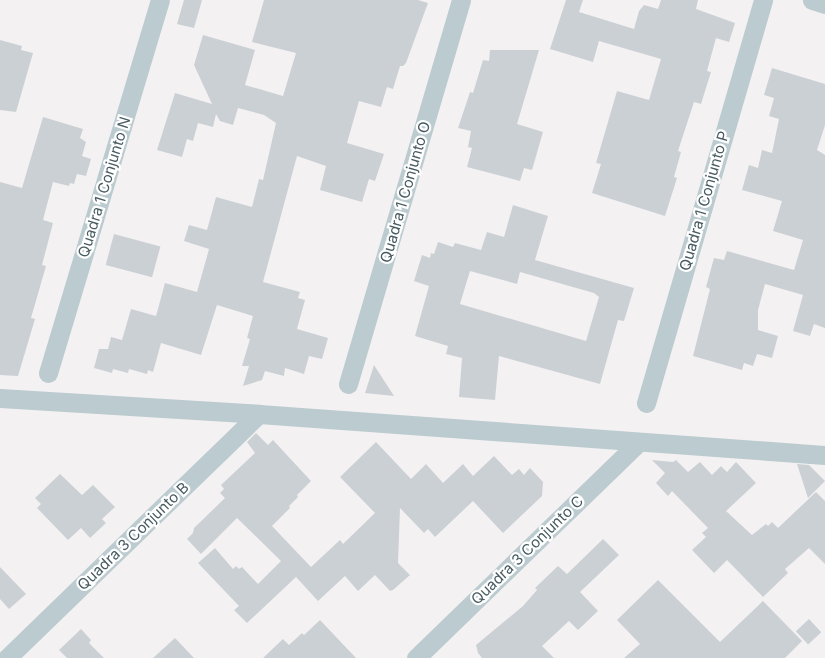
<!DOCTYPE html>
<html>
<head>
<meta charset="utf-8">
<style>
  body { margin:0 }
  #map { position:relative; width:825px; height:658px; overflow:hidden; background:#f4f1f2; font-family:Inter,sans-serif }
  div>[style] { position:absolute }
  .building>* { inset:0; background:#cbd0d4; transform-origin:0 0 }
  .minor>* { height:19px; margin:-9.5px; padding:0 9.5px; transform-origin:9.5px; border-radius:9.5px; background:#bbcbcf }
  span { translate:-50% -50%; white-space:nowrap; text-align:center; line-height:1.15; -webkit-text-stroke:4.5px #fff; paint-order:stroke }
  .street-label { font-size:15px; color:#475b61 }
</style>
</head>
<body>
<div id="map">
  <div class="building">
    <i style="clip-path:polygon(184px 0,202px 0,194px 28px,177px 24px)"></i>
    <i style="clip-path:polygon(264px 0,418px 0,428px 3px,406px 63px,403px 66px,400px 66px,393px 89px,387px 87px,381px 107px,359px 101px,347px 143px,384px 154px,375px 181px,369px 179px,362px 202px,320px 190px,326px 166px,297px 156px,263px 282px,300px 292px,298px 298px,305px 300px,297px 329px,328px 338px,322px 359px,309px 356px,304px 374px,285px 368px,284px 376px,265px 371px,262px 380px,243px 386px,249px 366px,242px 366px,250px 339px,247px 338px,253px 316px,217px 305px,201px 355px,161px 343px,153px 372px,148px 370px,147px 374px,129px 369px,128px 373px,113px 369px,112px 373px,94px 368px,99px 349px,108px 349px,111px 337px,122px 340px,131px 309px,156px 316px,165px 283px,197px 292px,209px 249px,184px 241px,189px 225px,207px 230px,216px 197px,252px 207px,259px 179px,263px 180px,276px 123px,264px 115px,238px 108px,233px 125px,220px 121px,216px 114px,213px 127px,198px 123px,193px 141px,187px 139px,182px 157px,157px 150px,175px 93px,212px 104px,194px 65px,203px 35px,255px 50px,245px 85px,283px 96px,296px 53px,252px 42px)"></i>
    <i style="clip-path:polygon(566px 0,583px 0,579px 12px,634px 29px,639px 11px,644px 5px,658px 9px,661px 0,698px 0,696px 9px,735px 23px,729px 42px,716px 38px,707px 71px,711px 72px,701px 104px,694px 102px,678px 151px,681px 152px,674px 177px,677px 178px,665px 216px,592px 193px,601px 164px,596px 163px,617px 91px,649px 100px,661px 59px,599px 41px,593px 62px,550px 49px)"></i>
    <i style="clip-path:polygon(0 40px,22px 46px,21px 50px,33px 53px,16px 112px,0 110px)"></i>
    <i style="clip-path:polygon(490px 50px,539px 50px,517px 124px,543px 132px,532px 170px,524px 168px,520px 181px,467px 167px,472px 148px,468px 147px,471px 131px,458px 128px,470px 92px,473px 93px,483px 60px,489px 61px)"></i>
    <i style="clip-path:polygon(772px 68px,825px 84px,825px 125px,817px 150px,825px 155px,825px 328px,814px 324px,810px 336px,793px 331px,803px 295px,765px 284px,758px 310px,758px 330px,778px 336px,772px 358px,757px 354px,753px 366px,744px 363px,742px 370px,693px 356px,710px 289px,706px 287px,714px 258px,724px 260px,727px 251px,794px 270px,803px 240px,773px 231px,782px 201px,742px 190px,749px 165px,758px 168px,762px 150px,772px 153px,779px 119px,769px 116px,774px 98px,764px 95px)"></i>
    <i style="clip-path:polygon(43px 117px,83px 129px,80px 138px,86px 142px,82px 156px,91px 159px,86px 176px,77px 174px,74px 184px,70px 183px,69px 186px,53px 182px,43px 220px,53px 223px,42px 265px,46px 266px,31px 318px,35px 319px,18px 376px,0 375px,0 182px,22px 188px)"></i>
    <i style="clip-path:polygon(evenodd,513px 205px,548px 216px,535px 260px,634px 288px,624px 321px,618px 320px,600px 384px,499px 356px,495px 400px,459px 397px,462px 358px,446px 354px,448px 346px,415px 336px,429px 286px,414px 281px,422px 255px,430px 258px,431px 253px,434px 254px,438px 242px,453px 247px,455px 243px,481px 250px,487px 232px,504px 237px,513px 205px,470px 271px,517px 284px,520px 272px,594px 293px,599px 297px,586px 341px,460px 304px,470px 271px)"></i>
    <i style="left:114px;top:234px;width:48px;height:32px;rotate:15deg"></i>
    <i style="clip-path:polygon(374px 365px,394px 396px,365px 393px)"></i>
    <i style="clip-path:polygon(256px 433px,268px 445px,273px 440px,311px 481px,297px 495px,298px 497px,289px 506px,290px 508px,272px 526px,311px 567px,340px 540px,343px 544px,375px 513px,340px 477px,376px 442px,411px 479px,426px 464px,443px 483px,463px 464px,473px 476px,494px 456px,512px 475px,519px 469px,524px 475px,530px 468px,543px 482px,542px 496px,503px 533px,473px 501px,435px 537px,428px 529px,424px 533px,400px 508px,398px 563px,410px 575px,393px 590px,390px 591px,375px 575px,358px 591px,345px 576px,318px 601px,296px 577px,247px 623px,234px 610px,239px 606px,198px 563px,215px 548px,233px 569px,236px 566px,239px 569px,242px 567px,258px 584px,281px 561px,237px 518px,201px 554px,187px 539px,193px 533px,194px 528px,225px 498px,220px 493px,224px 489px,221px 485px,255px 453px,247px 442px)"></i>
    <i style="clip-path:polygon(652px 460px,673px 462px,676px 460px,688px 472px,700px 462px,712px 475px,721px 466px,727px 472px,736px 462px,756px 483px,726px 511px,752px 535px,766px 524px,768px 526px,772px 522px,778px 528px,816px 492px,825px 501px,825px 564px,809px 548px,785px 569px,788px 573px,763px 597px,727px 560px,714px 573px,692px 550px,706px 537px,702px 533px,708px 528px,672px 491px,668px 496px,656px 483px,665px 473px)"></i>
    <i style="clip-path:polygon(797px 464px,809px 465px,825px 481px,808px 498px)"></i>
    <i style="clip-path:polygon(60px 474px,82px 495px,93px 485px,115px 507px,102px 519px,106px 523px,90px 538px,81px 528px,68px 540px,37px 508px,41px 504px,35px 498px)"></i>
    <i style="clip-path:polygon(603px 539px,619px 555px,580px 592px,598px 611px,578px 630px,569px 621px,542px 646px,554px 658px,482px 658px,478px 653px,476px 645px,523px 606px,537px 590px,535px 588px,558px 566px,567px 574px)"></i>
    <i style="clip-path:polygon(0 567px,26px 594px,9px 609px,0 599px)"></i>
    <i style="clip-path:polygon(658px 580px,720px 642px,763px 601px,802px 641px,785px 658px,624px 658px,640px 644px,617px 620px)"></i>
    <i style="left:809px;top:619px;width:18px;height:18px;rotate:47deg"></i>
    <i style="clip-path:polygon(320px 620px,356px 658px,263px 658px,283px 639px,289px 645px,302px 633px,304px 635px)"></i>
    <i style="clip-path:polygon(81px 629px,91px 640px,89px 643px,104px 658px,67px 658px,59px 650px)"></i>
    <i style="clip-path:polygon(175px 638px,194px 658px,153px 658px)"></i>
  </div>
  <div class="minor">
    <i style="left:812px;top:0;width:14px;rotate:17deg"></i>
    <i style="left:48px;top:373px;width:389px;rotate:-73.3deg"></i>
    <i style="left:348px;top:384px;width:400px;rotate:-73.6deg"></i>
    <i style="left:0;top:398px;width:259px;rotate:3.5deg"></i>
    <i style="left:259px;top:414px;width:567px;rotate:4.14deg"></i>
    <i style="left:646px;top:403px;width:420px;rotate:-73.8deg"></i>
    <i style="left:7px;top:658px;width:351px;rotate:-44.1deg"></i>
    <i style="left:416px;top:658px;width:310px;rotate:-44.1deg"></i>
  </div>
  <div class="street-label">
    <span style="left:104px;top:187px;rotate:-73deg">Quadra 1 Conjunto N</span>
    <span style="left:405px;top:192px;rotate:-74deg">Quadra 1 Conjunto O</span>
    <span style="left:704px;top:201px;rotate:-74deg">Quadra 1 Conjunto P</span>
    <span style="left:133px;top:536px;rotate:-44deg">Quadra 3 Conjunto B</span>
    <span style="left:527px;top:550px;rotate:-44deg">Quadra 3 Conjunto C</span>
  </div>
</div>
</body>
</html>
